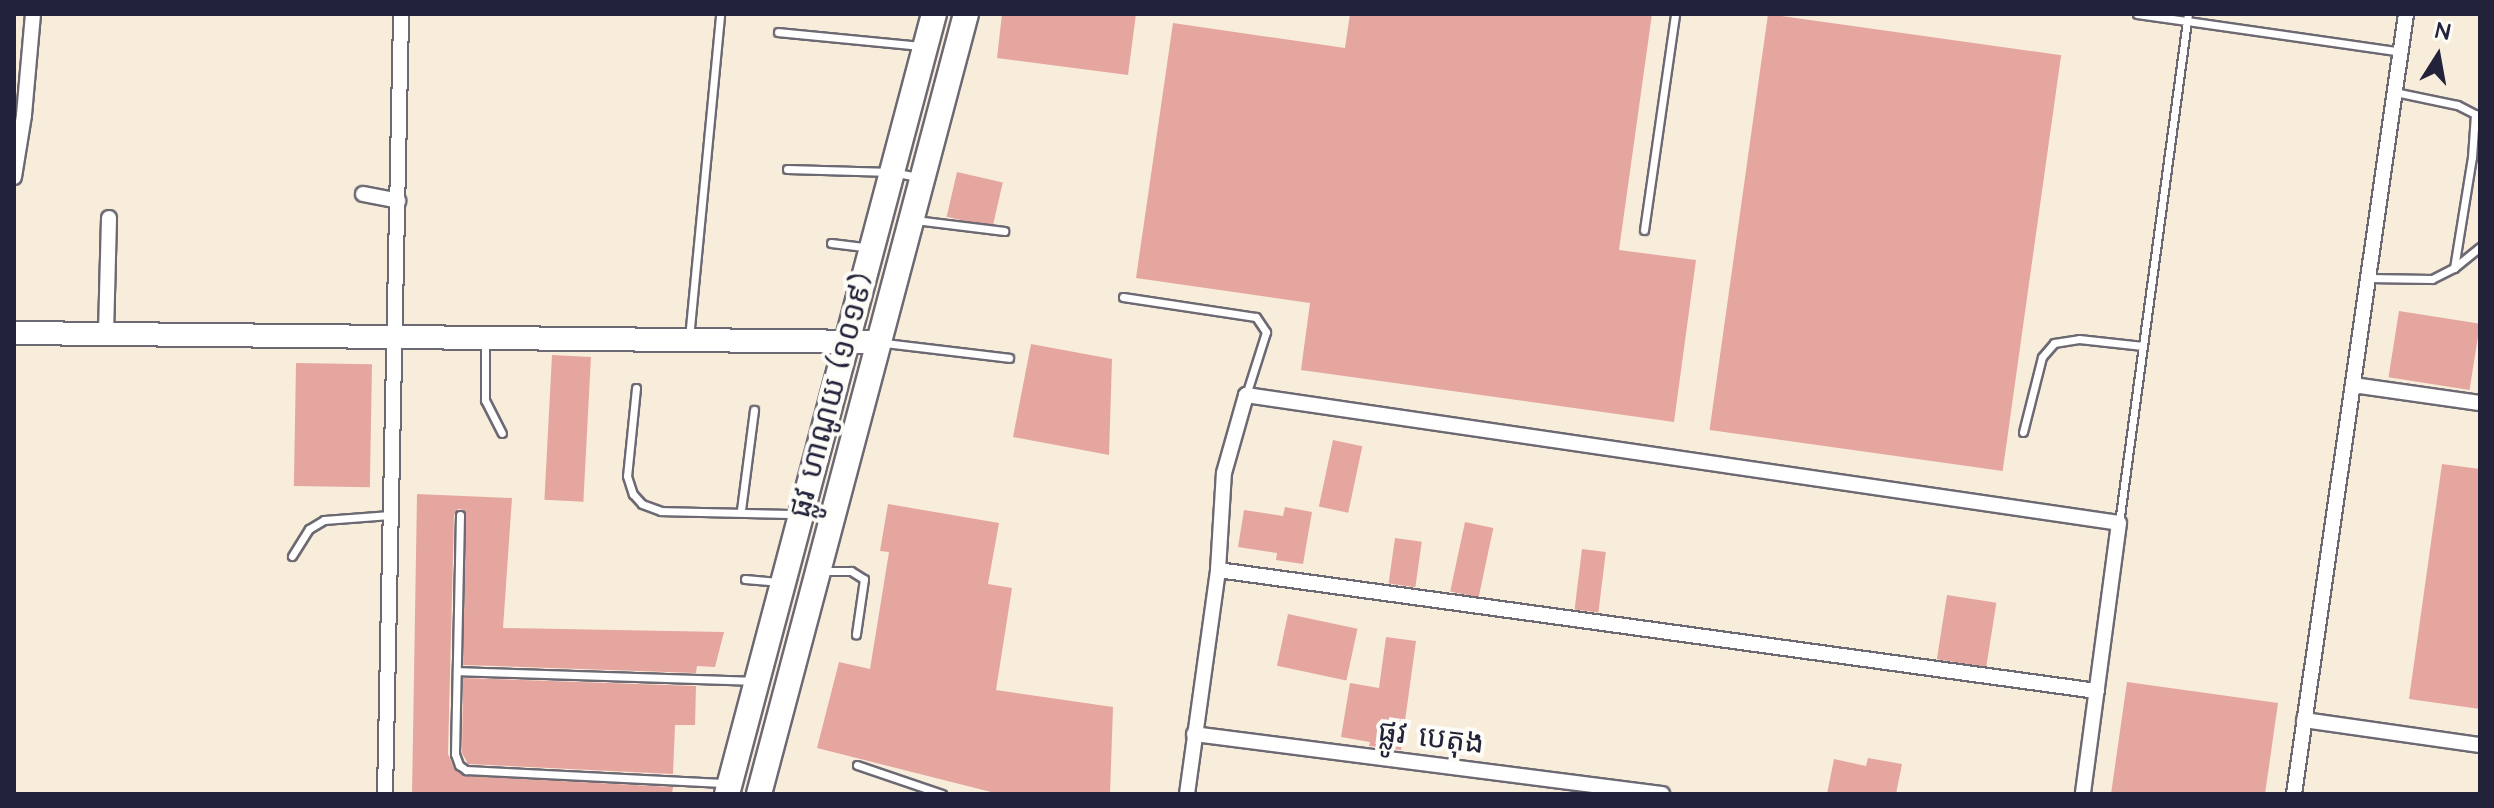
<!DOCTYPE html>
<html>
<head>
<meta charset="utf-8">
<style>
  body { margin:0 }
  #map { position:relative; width:2494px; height:808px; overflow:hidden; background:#f8eddb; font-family:"Architects Daughter","Noto Sans Khmer",sans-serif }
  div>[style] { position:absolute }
  .building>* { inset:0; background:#e5a6a0; transform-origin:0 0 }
  .roads { filter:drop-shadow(2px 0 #6d6973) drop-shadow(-2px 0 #6d6973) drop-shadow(0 2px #6d6973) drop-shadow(0 -2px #6d6973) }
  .lane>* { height:7px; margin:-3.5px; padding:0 3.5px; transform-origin:3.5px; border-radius:3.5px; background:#fff }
  .street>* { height:14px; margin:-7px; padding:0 7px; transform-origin:7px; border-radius:7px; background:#fff }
  .secondary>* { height:22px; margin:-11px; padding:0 11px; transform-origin:11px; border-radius:11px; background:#fff }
  .primary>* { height:24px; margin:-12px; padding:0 12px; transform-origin:12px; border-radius:12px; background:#fff }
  span { translate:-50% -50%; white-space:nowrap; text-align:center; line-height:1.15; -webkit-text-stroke:8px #fdfcf7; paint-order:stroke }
  .street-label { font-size:30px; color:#22223b }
  .frame { position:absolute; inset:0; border:16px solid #22223b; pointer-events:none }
  .north { position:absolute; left:2398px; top:16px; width:80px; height:80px; -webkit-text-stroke:6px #fdfcf7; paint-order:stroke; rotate:11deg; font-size:22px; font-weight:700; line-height:32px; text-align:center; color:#22223b }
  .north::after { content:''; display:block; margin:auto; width:28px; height:36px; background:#22223b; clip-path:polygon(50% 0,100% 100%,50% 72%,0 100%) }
</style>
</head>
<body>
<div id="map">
  <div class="building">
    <i style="clip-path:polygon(1002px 14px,1136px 14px,1128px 75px,997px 58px)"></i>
    <i style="clip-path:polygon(1350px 14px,1652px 14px,1619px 250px,1696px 260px,1674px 422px,1301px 370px,1310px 303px,1136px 278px,1173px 23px,1345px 48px)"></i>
    <i style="left:1768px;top:14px;width:296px;height:420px;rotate:8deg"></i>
    <i style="left:957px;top:172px;width:47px;height:46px;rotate:13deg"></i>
    <i style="left:2399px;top:311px;width:82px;height:67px;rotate:9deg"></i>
    <i style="clip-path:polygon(1031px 344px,1112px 359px,1109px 455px,1013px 437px)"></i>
    <i style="left:552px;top:355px;width:39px;height:145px;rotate:3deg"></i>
    <i style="left:296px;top:363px;width:76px;height:123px;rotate:1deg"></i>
    <i style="left:1333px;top:440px;width:30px;height:68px;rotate:12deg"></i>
    <i style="clip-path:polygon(2442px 464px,2480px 469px,2480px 709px,2409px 699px)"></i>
    <i style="clip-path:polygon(417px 494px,512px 498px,503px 628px,724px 632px,715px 667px,697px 666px,696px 673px,463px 665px,466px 515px,464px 510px,458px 509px,454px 515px,448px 754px,455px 770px,466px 776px,673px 787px,672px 794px,412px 794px)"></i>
    <i style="clip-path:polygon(888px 504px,999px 523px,988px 584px,1012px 588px,996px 690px,1113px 707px,1110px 794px,999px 794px,817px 748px,839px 662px,870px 669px,889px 552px,880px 551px)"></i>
    <i style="clip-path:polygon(1285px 507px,1312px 512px,1303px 564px,1276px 560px,1277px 553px,1238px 547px,1244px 510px,1283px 516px)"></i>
    <i style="left:1465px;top:522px;width:29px;height:71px;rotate:12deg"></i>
    <i style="left:1395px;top:538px;width:27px;height:46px;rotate:8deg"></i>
    <i style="left:1582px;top:549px;width:24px;height:61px;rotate:7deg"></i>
    <i style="left:1947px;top:595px;width:50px;height:65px;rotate:9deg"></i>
    <i style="left:1288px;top:614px;width:71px;height:53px;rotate:12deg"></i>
    <i style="clip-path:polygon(1386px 637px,1416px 641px,1401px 750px,1369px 746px,1370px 742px,1341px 737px,1350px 683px,1379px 688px)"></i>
    <i style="clip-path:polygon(463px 678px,696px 686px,695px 725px,675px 725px,673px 774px,468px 764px,462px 753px)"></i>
    <i style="clip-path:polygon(2127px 682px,2278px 703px,2265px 794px,2111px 794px)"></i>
    <i style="clip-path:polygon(1868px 758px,1902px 764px,1896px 794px,1827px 794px,1834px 759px,1866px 766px)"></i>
  </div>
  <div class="roads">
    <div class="lane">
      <i style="left:2137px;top:14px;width:50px;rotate:8deg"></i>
      <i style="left:2187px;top:21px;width:7px;rotate:-82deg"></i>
      <i style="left:778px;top:32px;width:143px;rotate:5.6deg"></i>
      <i style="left:787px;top:169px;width:105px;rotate:1.6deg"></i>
      <i style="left:892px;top:172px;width:26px;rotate:11deg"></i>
      <i style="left:915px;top:220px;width:90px;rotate:7deg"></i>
      <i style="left:1644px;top:230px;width:218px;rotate:-81.8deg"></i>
      <i style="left:831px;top:243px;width:35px;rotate:7deg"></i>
      <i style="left:2454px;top:268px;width:33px;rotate:-39deg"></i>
      <i style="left:2368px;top:278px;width:64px;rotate:0.9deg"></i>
      <i style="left:2432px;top:279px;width:25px;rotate:-27deg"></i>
      <i style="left:2454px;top:268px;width:112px;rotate:-80.8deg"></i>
      <i style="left:2472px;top:157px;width:43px;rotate:-86deg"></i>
      <i style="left:2475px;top:114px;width:20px;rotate:-153deg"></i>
      <i style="left:2457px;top:105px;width:63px;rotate:-168.2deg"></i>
      <i style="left:1123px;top:297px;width:134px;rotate:8.6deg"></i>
      <i style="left:1256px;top:317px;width:18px;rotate:56deg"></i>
      <i style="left:1266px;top:332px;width:66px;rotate:107.6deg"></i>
      <i style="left:689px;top:338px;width:325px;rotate:-84.5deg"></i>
      <i style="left:485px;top:340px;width:60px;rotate:90deg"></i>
      <i style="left:485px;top:400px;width:37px;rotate:63deg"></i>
      <i style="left:884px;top:343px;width:126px;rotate:6.8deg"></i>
      <i style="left:636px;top:388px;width:88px;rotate:95.8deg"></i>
      <i style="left:627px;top:476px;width:19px;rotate:72deg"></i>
      <i style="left:633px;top:494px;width:13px;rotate:48deg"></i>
      <i style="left:642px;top:504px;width:20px;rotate:20deg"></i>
      <i style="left:661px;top:511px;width:136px;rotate:1.3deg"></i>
      <i style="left:2023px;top:432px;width:77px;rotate:-75.8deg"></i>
      <i style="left:2042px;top:357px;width:18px;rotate:-49deg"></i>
      <i style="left:2054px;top:343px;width:25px;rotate:-9deg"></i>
      <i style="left:2079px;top:339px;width:64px;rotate:6.2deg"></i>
      <i style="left:741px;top:510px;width:101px;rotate:-82.6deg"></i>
      <i style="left:460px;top:515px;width:239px;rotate:91.2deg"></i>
      <i style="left:455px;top:754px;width:12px;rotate:70deg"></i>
      <i style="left:459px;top:765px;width:9px;rotate:36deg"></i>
      <i style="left:466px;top:770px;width:257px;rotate:2.9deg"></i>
      <i style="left:2119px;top:523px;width:507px;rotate:-82.29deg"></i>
      <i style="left:2187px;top:21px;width:216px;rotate:8.2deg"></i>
      <i style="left:292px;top:556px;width:32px;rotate:-58deg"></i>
      <i style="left:309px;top:529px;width:17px;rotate:-31deg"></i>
      <i style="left:324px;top:520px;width:66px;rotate:-4.3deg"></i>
      <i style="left:825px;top:571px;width:26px"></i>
      <i style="left:851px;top:571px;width:15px;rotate:32deg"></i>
      <i style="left:864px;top:579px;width:56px;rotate:98.3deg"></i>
      <i style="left:745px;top:579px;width:33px;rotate:5deg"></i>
      <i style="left:457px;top:671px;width:297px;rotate:1.9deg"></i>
      <i style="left:857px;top:765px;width:90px;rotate:18.8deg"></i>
    </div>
    <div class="street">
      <i style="left:14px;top:177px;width:63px;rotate:-80.8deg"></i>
      <i style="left:24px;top:115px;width:101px;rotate:-84.9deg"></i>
      <i style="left:363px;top:194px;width:36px;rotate:11deg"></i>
      <i style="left:106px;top:333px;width:115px;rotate:-88.5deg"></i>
      <i style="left:2353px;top:385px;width:128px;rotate:8.1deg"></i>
      <i style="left:1218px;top:570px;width:887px;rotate:7.84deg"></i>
      <i style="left:2304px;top:720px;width:178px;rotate:8.1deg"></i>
      <i style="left:1194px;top:734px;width:472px;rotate:7.3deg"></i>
      <i style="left:385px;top:794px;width:780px;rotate:-88.82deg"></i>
      <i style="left:1187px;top:794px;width:226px;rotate:-82.1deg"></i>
      <i style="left:1218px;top:570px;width:97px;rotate:-86.5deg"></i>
      <i style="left:1224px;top:473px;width:81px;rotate:-74.2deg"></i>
      <i style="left:1246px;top:395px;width:882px;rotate:8.34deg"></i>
      <i style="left:2119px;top:523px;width:273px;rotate:97.6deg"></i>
      <i style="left:2294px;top:794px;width:788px;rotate:-81.83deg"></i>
    </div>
    <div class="secondary">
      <i style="left:14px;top:333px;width:865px;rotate:0.6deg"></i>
    </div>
    <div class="primary">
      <i style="left:727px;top:794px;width:807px;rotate:-75.14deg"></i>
      <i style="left:759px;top:794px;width:807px;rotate:-75.14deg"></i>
    </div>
  </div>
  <div class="street-label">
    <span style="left:832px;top:396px;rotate:-75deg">ផ្លូវ ហាណូយ (១០១៩)</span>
    <span style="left:1431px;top:738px;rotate:7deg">ផ្លូវ បេតុង</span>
  </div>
  <div class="frame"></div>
  <div class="north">N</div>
</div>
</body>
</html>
